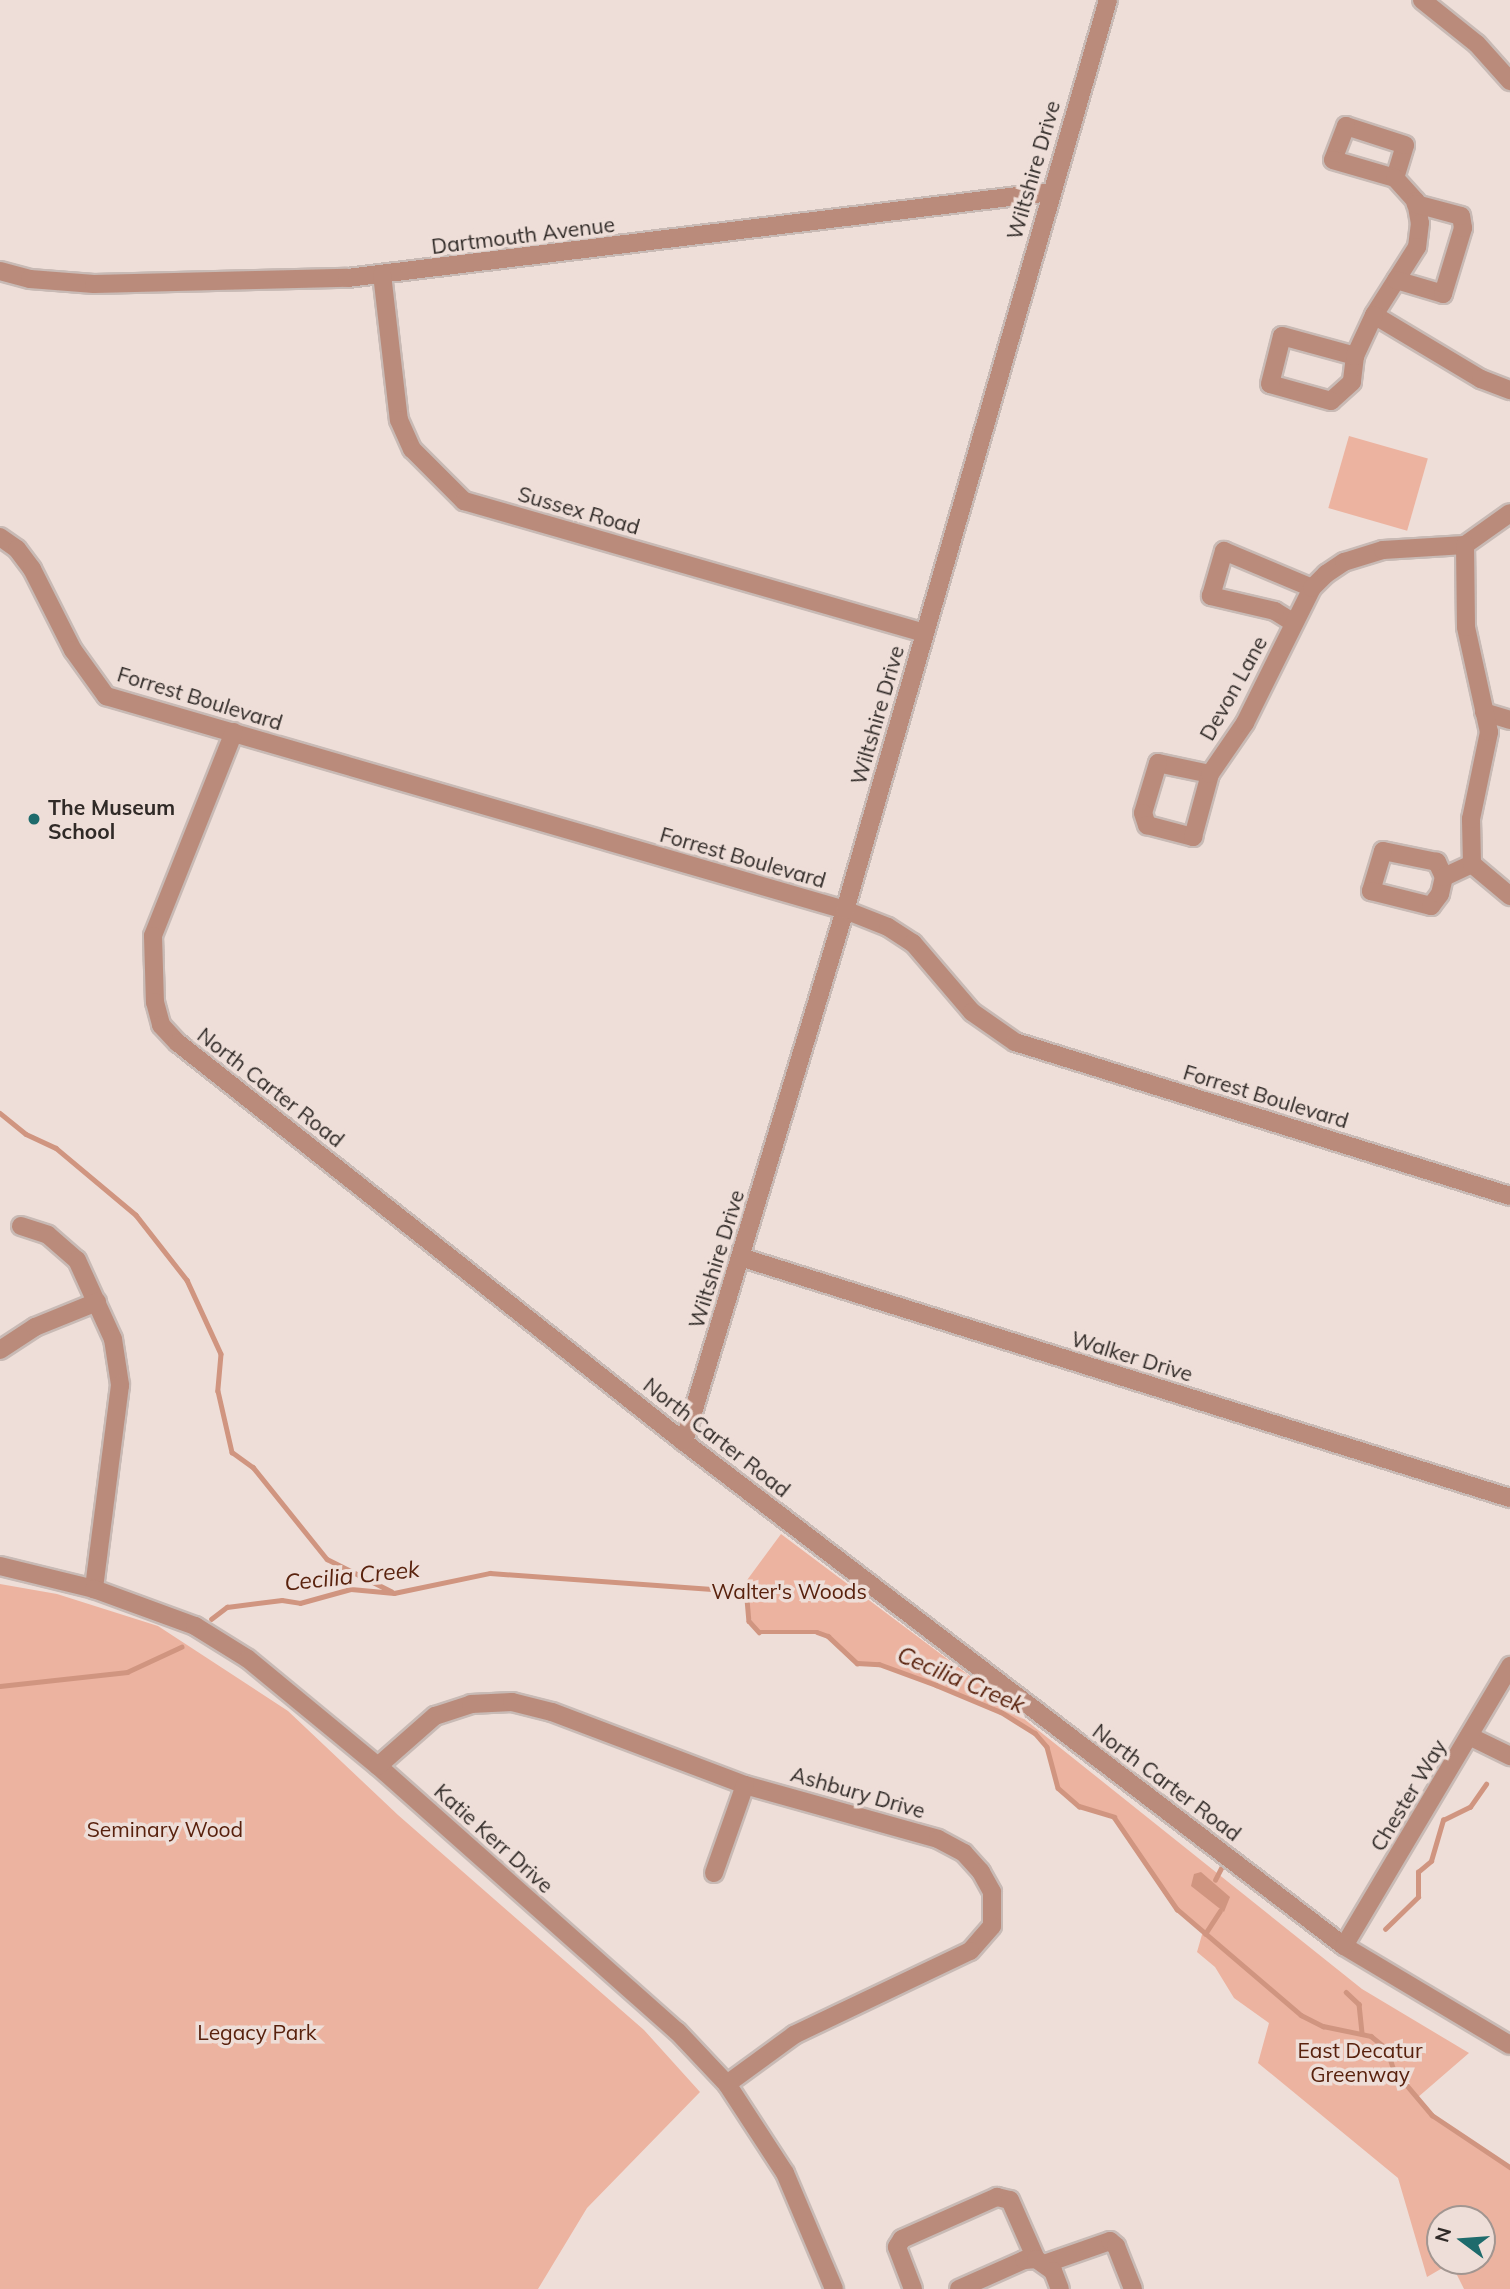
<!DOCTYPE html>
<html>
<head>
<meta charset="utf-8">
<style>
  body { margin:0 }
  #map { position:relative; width:1510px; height:2289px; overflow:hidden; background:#eeded8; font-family:Mulish,sans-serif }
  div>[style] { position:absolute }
  .green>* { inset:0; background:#ecb3a0; transform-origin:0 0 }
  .water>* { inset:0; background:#d09580 }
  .stream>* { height:4.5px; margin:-2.25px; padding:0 2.25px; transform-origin:2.25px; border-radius:2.25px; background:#d09580 }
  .roads { filter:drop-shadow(2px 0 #c8bab5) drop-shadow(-2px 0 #c8bab5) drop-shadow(0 2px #c8bab5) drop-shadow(0 -2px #c8bab5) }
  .minor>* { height:18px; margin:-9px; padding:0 9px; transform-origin:9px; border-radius:9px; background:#ba8b7b }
  .dots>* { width:19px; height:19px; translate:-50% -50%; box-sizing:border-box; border:4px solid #eeded8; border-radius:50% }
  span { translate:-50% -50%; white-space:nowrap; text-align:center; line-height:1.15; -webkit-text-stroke:7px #eeded8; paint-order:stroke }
  .street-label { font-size:21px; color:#302a27 }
  .poi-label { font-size:21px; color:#302a27; font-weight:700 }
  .left { translate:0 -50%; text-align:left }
  .park-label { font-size:21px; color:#58210d }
  .water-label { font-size:23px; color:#59220d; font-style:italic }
  .north { position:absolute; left:1426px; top:2205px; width:70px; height:70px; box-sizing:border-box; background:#eeded8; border:2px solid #a29691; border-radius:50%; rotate:286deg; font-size:19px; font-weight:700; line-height:28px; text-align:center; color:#302a27 }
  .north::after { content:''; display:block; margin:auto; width:24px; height:32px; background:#1e6b6c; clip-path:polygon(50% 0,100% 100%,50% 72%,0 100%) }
</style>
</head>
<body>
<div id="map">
  <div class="green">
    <i style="left:1349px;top:436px;width:82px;height:75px;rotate:16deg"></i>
    <i style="clip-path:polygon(evenodd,781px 1534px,978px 1682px,1362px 1989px,1469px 2053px,1417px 2098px,1432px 2115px,1510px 2167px,1510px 2289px,1464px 2289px,1451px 2263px,1427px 2277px,1398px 2178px,1258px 2063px,1269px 2023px,1234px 1998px,1215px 1967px,1197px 1952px,1203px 1931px,1166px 1897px,1114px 1817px,1079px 1806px,1058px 1788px,1047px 1747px,1035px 1733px,1001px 1712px,936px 1685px,879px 1664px,857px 1663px,828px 1636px,805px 1631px,764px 1634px,753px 1628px,747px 1599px,739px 1591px,781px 1534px,1440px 2219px,1482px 2219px,1482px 2261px,1440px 2261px,1440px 2219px)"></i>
    <i style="clip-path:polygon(0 1584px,57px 1594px,158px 1626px,288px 1711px,398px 1815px,644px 2030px,700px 2092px,587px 2208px,538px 2289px,0 2289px)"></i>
  </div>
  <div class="water">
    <i style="clip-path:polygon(1201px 1872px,1230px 1897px,1224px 1912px,1191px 1886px,1194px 1874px)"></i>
  </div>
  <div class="stream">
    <i style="left:0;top:1113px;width:33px;rotate:39deg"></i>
    <i style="left:26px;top:1134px;width:33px;rotate:25deg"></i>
    <i style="left:56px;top:1148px;width:104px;rotate:39.9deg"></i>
    <i style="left:136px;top:1215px;width:83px;rotate:51.9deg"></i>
    <i style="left:187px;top:1280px;width:81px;rotate:65.3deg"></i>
    <i style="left:221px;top:1354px;width:37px;rotate:95deg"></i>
    <i style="left:218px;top:1391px;width:63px;rotate:77.1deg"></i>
    <i style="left:232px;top:1452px;width:26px;rotate:36deg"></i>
    <i style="left:253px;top:1467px;width:118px;rotate:51.2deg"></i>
    <i style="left:327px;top:1559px;width:72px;rotate:26.6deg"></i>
    <i style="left:211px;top:1619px;width:20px;rotate:-37deg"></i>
    <i style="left:227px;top:1607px;width:55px;rotate:-7.3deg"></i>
    <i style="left:282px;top:1600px;width:18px;rotate:9deg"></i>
    <i style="left:300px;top:1603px;width:53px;rotate:-15.4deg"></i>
    <i style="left:351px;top:1589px;width:43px;rotate:5.3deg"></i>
    <i style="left:394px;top:1593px;width:98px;rotate:-11.8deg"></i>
    <i style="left:490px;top:1573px;width:250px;rotate:4.1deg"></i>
    <i style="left:739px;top:1591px;width:11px;rotate:45deg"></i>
    <i style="left:747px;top:1599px;width:22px;rotate:85deg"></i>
    <i style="left:749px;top:1621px;width:15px;rotate:48deg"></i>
    <i style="left:759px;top:1632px;width:58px"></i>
    <i style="left:817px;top:1632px;width:12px;rotate:20deg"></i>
    <i style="left:828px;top:1636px;width:40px;rotate:43deg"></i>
    <i style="left:857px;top:1663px;width:22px;rotate:3deg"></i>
    <i style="left:879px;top:1664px;width:61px;rotate:20.2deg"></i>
    <i style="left:936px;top:1685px;width:70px;rotate:22.6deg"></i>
    <i style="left:1001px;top:1712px;width:40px;rotate:32deg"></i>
    <i style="left:1035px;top:1733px;width:18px;rotate:49deg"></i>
    <i style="left:1047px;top:1747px;width:42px;rotate:75deg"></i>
    <i style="left:1058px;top:1788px;width:28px;rotate:41deg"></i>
    <i style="left:1079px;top:1806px;width:37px;rotate:17deg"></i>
    <i style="left:1114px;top:1817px;width:112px;rotate:55.6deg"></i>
    <i style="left:1177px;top:1909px;width:163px;rotate:40.5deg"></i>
    <i style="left:1301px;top:2015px;width:25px;rotate:27deg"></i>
    <i style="left:1323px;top:2026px;width:49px;rotate:11.8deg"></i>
    <i style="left:1371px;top:2036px;width:21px;rotate:39deg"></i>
    <i style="left:1387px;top:2049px;width:22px;rotate:72deg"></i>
    <i style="left:1394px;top:2070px;width:59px;rotate:49.8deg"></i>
    <i style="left:1432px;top:2115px;width:94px;rotate:33.7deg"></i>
    <i style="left:0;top:1686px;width:128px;rotate:-6.3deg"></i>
    <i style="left:127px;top:1672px;width:60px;rotate:-24.8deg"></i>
    <i style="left:1215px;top:1880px;width:18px;rotate:-63deg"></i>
    <i style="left:1385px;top:1929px;width:46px;rotate:-44.1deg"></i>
    <i style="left:1418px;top:1897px;width:25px;rotate:-90deg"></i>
    <i style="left:1418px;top:1872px;width:17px;rotate:-40deg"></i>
    <i style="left:1431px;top:1861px;width:43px;rotate:-73.7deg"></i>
    <i style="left:1443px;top:1820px;width:30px;rotate:-26deg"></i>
    <i style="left:1470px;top:1807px;width:28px;rotate:-55deg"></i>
    <i style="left:1205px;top:1934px;width:27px;rotate:-57deg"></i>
    <i style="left:1346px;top:1992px;width:18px;rotate:43deg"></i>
    <i style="left:1359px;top:2004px;width:30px;rotate:84deg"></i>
  </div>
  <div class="roads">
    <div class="minor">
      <i style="left:1422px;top:0;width:70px;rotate:38.7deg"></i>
      <i style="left:1477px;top:44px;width:50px;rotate:48.3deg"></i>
      <i style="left:1395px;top:178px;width:34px;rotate:-73deg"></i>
      <i style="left:1405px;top:145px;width:62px;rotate:-162.1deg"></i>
      <i style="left:1346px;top:126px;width:36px;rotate:111deg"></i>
      <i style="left:1333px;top:160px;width:65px;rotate:16.2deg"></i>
      <i style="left:1395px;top:178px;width:31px;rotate:48deg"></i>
      <i style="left:1416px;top:201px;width:22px;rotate:80deg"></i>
      <i style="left:1420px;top:223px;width:24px;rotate:97deg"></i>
      <i style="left:1417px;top:247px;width:80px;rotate:122.3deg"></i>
      <i style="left:1374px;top:315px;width:125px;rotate:30.9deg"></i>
      <i style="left:1481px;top:379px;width:31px;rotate:21deg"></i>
      <i style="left:0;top:271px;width:31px;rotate:15deg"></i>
      <i style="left:30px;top:279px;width:64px;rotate:4.5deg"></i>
      <i style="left:94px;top:284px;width:253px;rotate:-1.4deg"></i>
      <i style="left:347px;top:278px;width:708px;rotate:-6.97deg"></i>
      <i style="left:382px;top:274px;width:147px;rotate:83.4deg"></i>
      <i style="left:399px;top:420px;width:32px;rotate:66deg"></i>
      <i style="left:412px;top:449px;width:74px;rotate:45deg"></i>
      <i style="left:464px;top:501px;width:479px;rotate:16deg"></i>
      <i style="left:1396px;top:280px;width:49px;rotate:16.6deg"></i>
      <i style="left:1443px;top:294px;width:69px;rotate:-73.1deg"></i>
      <i style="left:1463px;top:228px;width:12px;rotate:-99deg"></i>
      <i style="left:1461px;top:216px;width:47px;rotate:-165.1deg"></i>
      <i style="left:1355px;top:356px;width:26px;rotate:97deg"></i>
      <i style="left:1352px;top:382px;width:28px;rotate:138deg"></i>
      <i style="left:1331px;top:401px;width:63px;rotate:-164.4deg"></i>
      <i style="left:1270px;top:384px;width:49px;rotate:-76deg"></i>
      <i style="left:1282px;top:336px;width:76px;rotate:15.3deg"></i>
      <i style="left:1355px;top:356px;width:45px;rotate:-65.1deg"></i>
      <i style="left:0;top:537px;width:21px;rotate:35deg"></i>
      <i style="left:17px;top:549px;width:25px;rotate:53deg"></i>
      <i style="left:32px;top:569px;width:91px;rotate:63.2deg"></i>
      <i style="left:73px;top:650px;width:57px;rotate:54.3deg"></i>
      <i style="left:106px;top:696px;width:769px;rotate:16.15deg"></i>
      <i style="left:845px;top:910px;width:46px;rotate:21.6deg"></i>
      <i style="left:888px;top:927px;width:30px;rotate:33deg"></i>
      <i style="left:913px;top:943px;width:91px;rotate:49.5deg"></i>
      <i style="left:972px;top:1012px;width:52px;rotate:34.9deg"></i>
      <i style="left:1015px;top:1042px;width:518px;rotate:17.28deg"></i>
      <i style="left:1294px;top:623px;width:22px;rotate:-148deg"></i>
      <i style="left:1275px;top:611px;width:66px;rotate:-166.8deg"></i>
      <i style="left:1211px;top:596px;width:47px;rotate:-73.9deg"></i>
      <i style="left:1224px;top:551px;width:95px;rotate:22.8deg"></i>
      <i style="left:1484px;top:712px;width:27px;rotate:17deg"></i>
      <i style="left:234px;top:732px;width:219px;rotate:111.7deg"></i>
      <i style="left:153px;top:936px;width:66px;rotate:88.3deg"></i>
      <i style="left:155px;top:1002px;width:24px;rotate:75deg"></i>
      <i style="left:161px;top:1025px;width:25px;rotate:47deg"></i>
      <i style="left:178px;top:1043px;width:644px;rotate:38.26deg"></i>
      <i style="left:684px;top:1442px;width:830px;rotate:37.37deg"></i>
      <i style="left:1344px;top:1946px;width:193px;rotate:30.8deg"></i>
      <i style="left:1210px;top:774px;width:53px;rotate:-168.1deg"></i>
      <i style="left:1158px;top:763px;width:52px;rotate:106.7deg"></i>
      <i style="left:1143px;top:813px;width:13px;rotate:72deg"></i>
      <i style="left:1147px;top:825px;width:48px;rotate:14.6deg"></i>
      <i style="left:1193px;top:837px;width:65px;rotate:-74.9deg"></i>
      <i style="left:1210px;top:774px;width:62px;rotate:-55.5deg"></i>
      <i style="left:1245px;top:723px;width:151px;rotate:-63.6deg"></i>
      <i style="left:1312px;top:588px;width:20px;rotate:-45deg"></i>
      <i style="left:1326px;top:574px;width:22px;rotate:-34deg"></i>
      <i style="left:1344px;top:562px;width:41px;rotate:-17.1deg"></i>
      <i style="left:1383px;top:550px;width:82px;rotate:-3.5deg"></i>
      <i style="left:1465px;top:545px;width:55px;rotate:-35.4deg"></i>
      <i style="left:1472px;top:864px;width:50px;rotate:40.1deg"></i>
      <i style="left:1444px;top:877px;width:17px;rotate:-115deg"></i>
      <i style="left:1437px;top:862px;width:55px;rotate:-168.5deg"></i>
      <i style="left:1383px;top:851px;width:42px;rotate:106.7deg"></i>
      <i style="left:1371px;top:891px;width:62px;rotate:14deg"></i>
      <i style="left:1431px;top:906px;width:15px;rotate:-53deg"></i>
      <i style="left:1440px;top:894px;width:17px;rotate:-77deg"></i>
      <i style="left:1444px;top:877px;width:31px;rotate:-25deg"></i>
      <i style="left:1472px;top:864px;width:45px;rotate:-91.3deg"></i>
      <i style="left:1471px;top:819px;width:89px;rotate:-78.3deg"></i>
      <i style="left:1489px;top:732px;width:107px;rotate:-102.4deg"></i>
      <i style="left:1466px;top:627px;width:82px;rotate:-90.7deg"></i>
      <i style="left:21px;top:1226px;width:28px;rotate:18deg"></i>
      <i style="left:48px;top:1235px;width:38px;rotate:41deg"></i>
      <i style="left:77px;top:1260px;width:87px;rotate:65.5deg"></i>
      <i style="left:113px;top:1339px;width:47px;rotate:81.3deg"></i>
      <i style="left:120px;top:1385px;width:206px;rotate:97.3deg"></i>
      <i style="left:740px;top:1257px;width:807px;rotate:17.38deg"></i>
      <i style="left:0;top:1350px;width:42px;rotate:-33.3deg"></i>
      <i style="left:35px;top:1327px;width:67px;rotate:-22deg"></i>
      <i style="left:684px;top:1442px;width:556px;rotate:-73.16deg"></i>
      <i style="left:845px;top:910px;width:947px;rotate:-73.88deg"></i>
      <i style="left:0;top:1566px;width:97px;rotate:13.7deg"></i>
      <i style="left:94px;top:1589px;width:108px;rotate:20.1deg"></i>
      <i style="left:195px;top:1626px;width:62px;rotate:31.9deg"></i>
      <i style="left:248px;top:1659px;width:168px;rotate:39.5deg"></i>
      <i style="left:378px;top:1766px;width:400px;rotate:41.6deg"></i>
      <i style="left:677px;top:2031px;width:73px;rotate:46.7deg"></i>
      <i style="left:727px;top:2084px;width:106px;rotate:56.9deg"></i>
      <i style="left:785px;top:2173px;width:126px;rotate:67.1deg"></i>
      <i style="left:1469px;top:1736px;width:46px;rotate:26deg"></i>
      <i style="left:378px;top:1766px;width:76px;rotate:-41.3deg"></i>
      <i style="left:435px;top:1716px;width:38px;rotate:-18deg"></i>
      <i style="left:471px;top:1704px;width:41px;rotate:-2.8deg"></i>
      <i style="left:512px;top:1702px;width:41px;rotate:14deg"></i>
      <i style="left:552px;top:1712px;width:206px;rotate:20.7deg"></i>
      <i style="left:745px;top:1785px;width:200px;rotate:15.6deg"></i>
      <i style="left:938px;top:1839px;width:30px;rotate:28deg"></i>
      <i style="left:964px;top:1853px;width:25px;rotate:48deg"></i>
      <i style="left:981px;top:1872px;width:23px;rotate:61deg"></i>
      <i style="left:992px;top:1892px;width:34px;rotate:90deg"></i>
      <i style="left:992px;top:1926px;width:33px;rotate:131deg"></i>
      <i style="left:970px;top:1951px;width:195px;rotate:154.5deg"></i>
      <i style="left:794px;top:2035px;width:83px;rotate:143.8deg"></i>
      <i style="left:714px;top:1873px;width:93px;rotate:-70.6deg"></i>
      <i style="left:1344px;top:1946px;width:326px;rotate:-59.3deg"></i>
      <i style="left:1044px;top:2264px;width:70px;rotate:-19.2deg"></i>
      <i style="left:1110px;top:2241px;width:8px;rotate:40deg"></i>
      <i style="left:1116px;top:2246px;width:46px;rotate:68.4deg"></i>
      <i style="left:913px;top:2289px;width:45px;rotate:-110.9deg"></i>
      <i style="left:897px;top:2247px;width:9px;rotate:-58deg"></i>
      <i style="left:902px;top:2239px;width:104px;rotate:-23.9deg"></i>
      <i style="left:997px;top:2197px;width:13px;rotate:13deg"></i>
      <i style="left:1010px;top:2200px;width:64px;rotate:66.2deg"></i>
      <i style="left:959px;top:2289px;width:71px;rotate:-24deg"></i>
      <i style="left:1024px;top:2260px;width:12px;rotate:-5deg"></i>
      <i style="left:1036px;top:2259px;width:21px;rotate:35deg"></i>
      <i style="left:1053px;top:2271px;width:19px;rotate:69deg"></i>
    </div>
  </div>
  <div class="dots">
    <i style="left:34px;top:819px;background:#1e6b6c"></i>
  </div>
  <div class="street-label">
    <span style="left:1033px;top:170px;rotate:-74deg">Wiltshire Drive</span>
    <span style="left:523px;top:235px;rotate:-7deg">Dartmouth Avenue</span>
    <span style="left:579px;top:510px;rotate:16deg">Sussex Road</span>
    <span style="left:1233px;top:688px;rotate:-61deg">Devon Lane</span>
    <span style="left:200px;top:698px;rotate:17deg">Forrest Boulevard</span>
    <span style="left:877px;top:715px;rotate:-74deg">Wiltshire Drive</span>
    <span style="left:743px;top:857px;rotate:16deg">Forrest Boulevard</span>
    <span style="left:271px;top:1087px;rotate:38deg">North Carter Road</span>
    <span style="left:1266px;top:1096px;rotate:17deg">Forrest Boulevard</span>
    <span style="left:716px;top:1259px;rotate:-73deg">Wiltshire Drive</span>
    <span style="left:1132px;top:1356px;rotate:17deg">Walker Drive</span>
    <span style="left:717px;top:1437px;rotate:38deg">North Carter Road</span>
    <span style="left:1167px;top:1782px;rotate:37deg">North Carter Road</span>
    <span style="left:858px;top:1792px;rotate:16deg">Ashbury Drive</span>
    <span style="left:1408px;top:1795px;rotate:-59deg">Chester Way</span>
    <span style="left:494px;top:1838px;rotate:42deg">Katie Kerr Drive</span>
  </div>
  <div class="poi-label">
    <span class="left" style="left:48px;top:819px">The Museum<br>School</span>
  </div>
  <div class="park-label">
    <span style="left:789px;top:1591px">Walter's Woods</span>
    <span style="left:165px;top:1829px">Seminary Wood</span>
    <span style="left:257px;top:2032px">Legacy Park</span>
    <span style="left:1360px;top:2062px">East Decatur<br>Greenway</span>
  </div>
  <div class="water-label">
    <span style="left:352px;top:1576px;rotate:-6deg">Cecilia Creek</span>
    <span style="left:961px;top:1680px;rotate:23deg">Cecilia Creek</span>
  </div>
  <div class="north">N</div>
</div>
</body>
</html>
